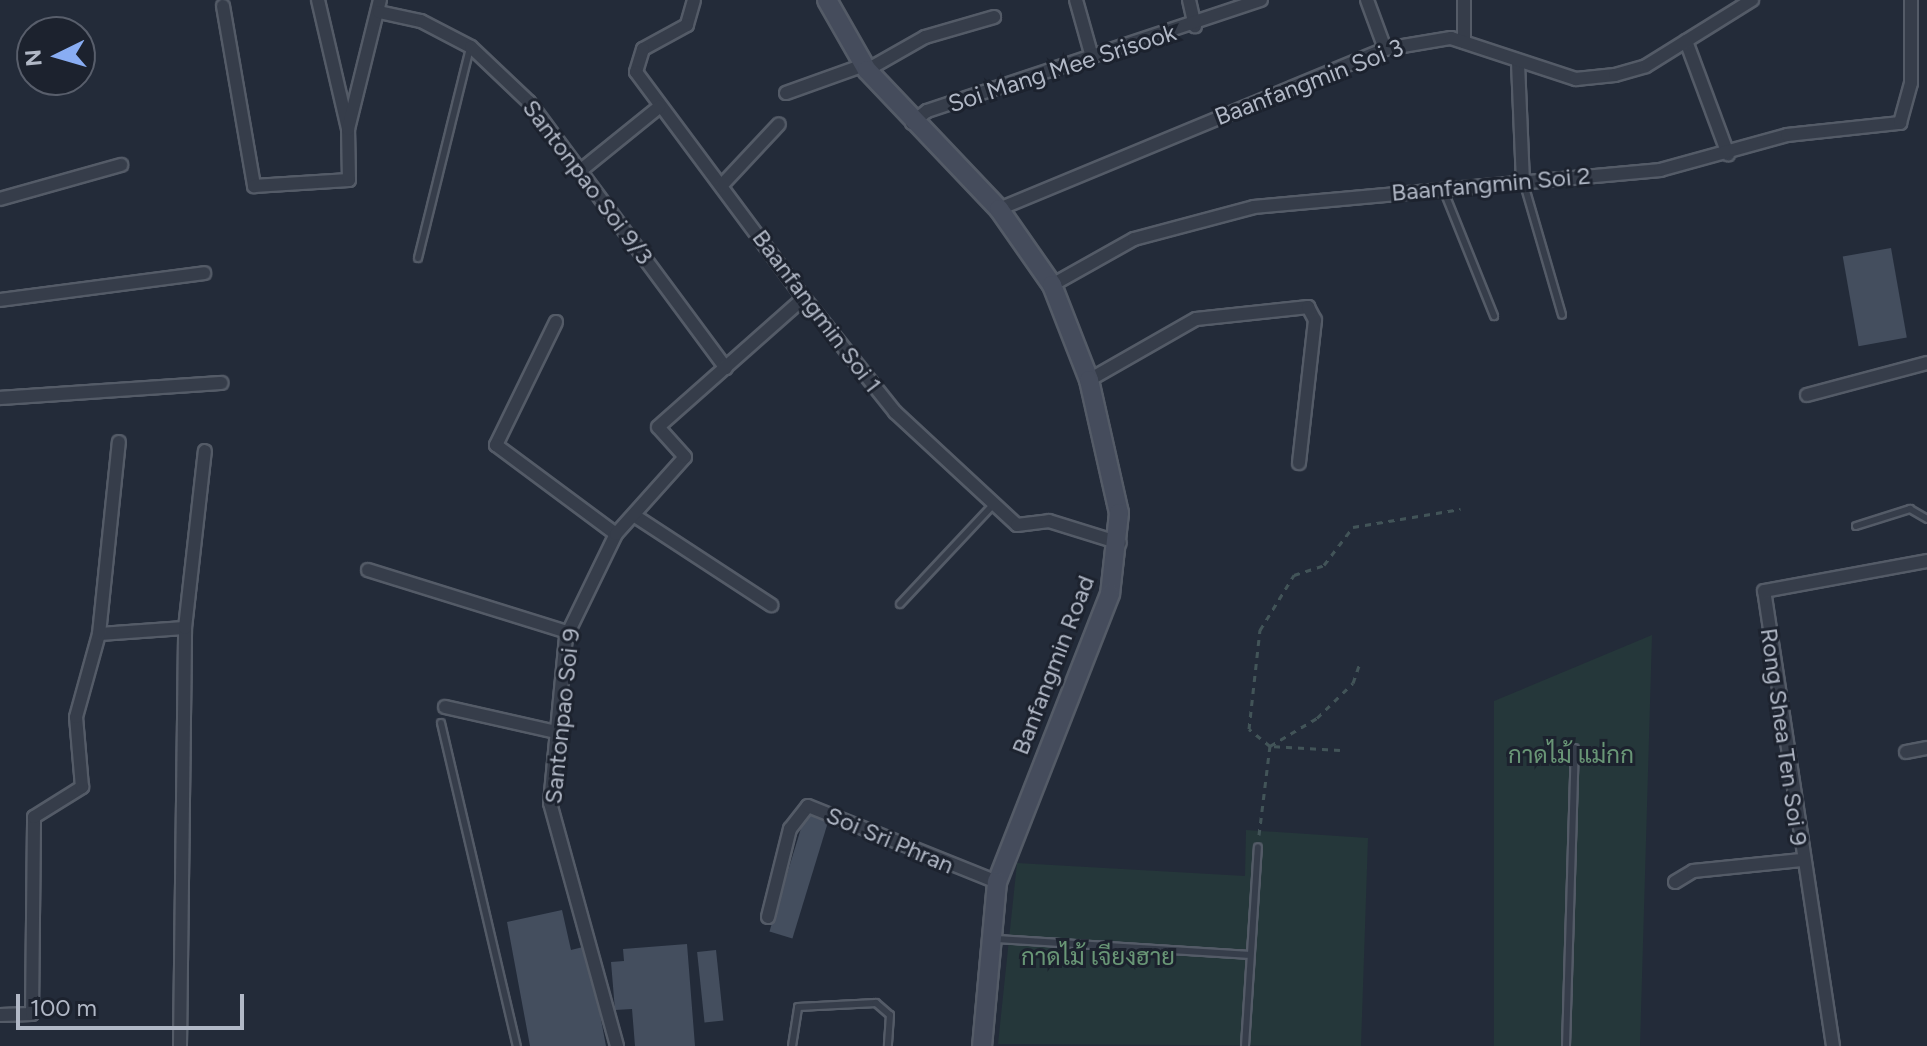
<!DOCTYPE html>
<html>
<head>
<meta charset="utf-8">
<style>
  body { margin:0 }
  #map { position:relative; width:1927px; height:1046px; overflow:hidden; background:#232b39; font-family:Figtree,Sarabun,sans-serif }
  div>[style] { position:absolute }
  .green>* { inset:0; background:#25373a }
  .building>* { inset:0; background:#444e5e; transform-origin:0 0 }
  .path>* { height:3px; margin-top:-1.5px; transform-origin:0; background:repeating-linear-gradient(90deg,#425458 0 6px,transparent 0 12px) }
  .roads { filter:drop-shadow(2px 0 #545b67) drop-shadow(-2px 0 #545b67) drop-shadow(0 2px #545b67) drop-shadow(0 -2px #545b67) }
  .lane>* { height:6px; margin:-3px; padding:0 3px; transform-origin:3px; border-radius:3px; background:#363d4a }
  .street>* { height:12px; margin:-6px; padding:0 6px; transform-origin:6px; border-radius:6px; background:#363d4a }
  .secondary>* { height:18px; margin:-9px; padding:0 9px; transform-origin:9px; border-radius:9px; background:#454c5c }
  span { translate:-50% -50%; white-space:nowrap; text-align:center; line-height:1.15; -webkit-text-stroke:6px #1c222e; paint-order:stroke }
  .street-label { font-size:24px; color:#b1b8c6 }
  .park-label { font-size:24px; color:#699676 }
  .north { position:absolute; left:16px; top:16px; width:80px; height:80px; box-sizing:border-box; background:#1c222e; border:2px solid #585e6b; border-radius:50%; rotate:265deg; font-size:22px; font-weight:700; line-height:32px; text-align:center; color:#b1b8c6 }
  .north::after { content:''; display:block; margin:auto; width:28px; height:36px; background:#89adf3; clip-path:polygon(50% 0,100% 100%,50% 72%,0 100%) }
  .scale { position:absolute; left:16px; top:994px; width:228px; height:36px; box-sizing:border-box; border:4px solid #b1b8c6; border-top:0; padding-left:10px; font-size:24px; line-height:28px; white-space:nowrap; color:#b1b8c6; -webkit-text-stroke:6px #1c222e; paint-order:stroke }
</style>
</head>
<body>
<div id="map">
  <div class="green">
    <i style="clip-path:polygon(1652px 635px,1640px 1046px,1494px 1046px,1494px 701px)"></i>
    <i style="clip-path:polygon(1246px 830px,1368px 838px,1361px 1046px,998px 1044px,1017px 863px,1245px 876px)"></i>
  </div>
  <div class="building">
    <i style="left:1891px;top:248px;width:91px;height:49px;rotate:80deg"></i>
    <i style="left:806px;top:812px;width:24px;height:125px;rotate:17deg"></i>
    <i style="clip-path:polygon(562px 910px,571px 950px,587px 946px,606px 1046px,530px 1046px,507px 922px)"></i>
    <i style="clip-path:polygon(687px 944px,695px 1046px,635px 1046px,632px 1009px,615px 1010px,611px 962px,624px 961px,623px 949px)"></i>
    <i style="left:716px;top:950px;width:71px;height:19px;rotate:84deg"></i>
  </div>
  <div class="path">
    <i style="left:1340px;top:750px;width:70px;rotate:-176.7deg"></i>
    <i style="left:1270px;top:746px;width:27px;rotate:-141deg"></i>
    <i style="left:1249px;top:729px;width:100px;rotate:-83.7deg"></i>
    <i style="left:1260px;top:630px;width:65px;rotate:-58.3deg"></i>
    <i style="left:1294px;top:575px;width:32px;rotate:-18deg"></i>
    <i style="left:1324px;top:565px;width:48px;rotate:-52.7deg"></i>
    <i style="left:1353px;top:527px;width:109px;rotate:-9.5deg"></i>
    <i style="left:1259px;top:835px;width:90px;rotate:-83deg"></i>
    <i style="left:1270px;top:746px;width:55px;rotate:-30.8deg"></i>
    <i style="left:1317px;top:718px;width:50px;rotate:-44.2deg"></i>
    <i style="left:1353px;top:683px;width:21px;rotate:-71deg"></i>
  </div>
  <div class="roads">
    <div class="lane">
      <i style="left:1524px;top:184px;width:136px;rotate:73.8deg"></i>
      <i style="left:1443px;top:189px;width:137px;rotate:68.1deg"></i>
      <i style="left:418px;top:258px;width:216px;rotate:-76.1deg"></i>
      <i style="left:1856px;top:526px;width:57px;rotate:-17.5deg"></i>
      <i style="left:1910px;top:509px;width:20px;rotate:30deg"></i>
      <i style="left:900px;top:604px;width:136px;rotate:-46.8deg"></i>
      <i style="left:441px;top:723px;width:332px;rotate:76.8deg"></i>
      <i style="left:996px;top:939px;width:252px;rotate:3.6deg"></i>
      <i style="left:792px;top:1046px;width:39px;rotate:-81deg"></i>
      <i style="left:798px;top:1007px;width:78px;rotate:-2.9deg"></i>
      <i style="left:876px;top:1003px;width:18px;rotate:41deg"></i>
      <i style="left:890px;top:1015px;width:31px;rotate:94deg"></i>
      <i style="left:1245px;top:1046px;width:199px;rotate:-86.3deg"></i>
      <i style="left:1566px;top:1046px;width:298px;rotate:-88.3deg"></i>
    </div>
    <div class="street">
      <i style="left:318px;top:0;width:132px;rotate:76.9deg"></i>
      <i style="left:694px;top:0;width:26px;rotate:106deg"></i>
      <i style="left:687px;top:25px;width:50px;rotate:151.4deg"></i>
      <i style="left:643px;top:49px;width:24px;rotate:107deg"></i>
      <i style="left:636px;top:72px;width:282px;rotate:53.4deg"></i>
      <i style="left:804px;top:298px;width:146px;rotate:51.4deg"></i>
      <i style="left:895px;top:412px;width:166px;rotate:42.8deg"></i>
      <i style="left:1017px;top:525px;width:32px;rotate:-7deg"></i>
      <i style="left:1049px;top:521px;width:74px;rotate:17.2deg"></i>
      <i style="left:1076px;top:0;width:59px;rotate:74.3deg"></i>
      <i style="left:1189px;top:0;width:27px;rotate:77deg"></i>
      <i style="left:1367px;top:0;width:52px;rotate:69.8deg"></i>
      <i style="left:1464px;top:0;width:42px;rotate:90deg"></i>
      <i style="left:223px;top:6px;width:183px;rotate:80.2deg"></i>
      <i style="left:254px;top:186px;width:95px;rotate:-3.6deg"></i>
      <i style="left:349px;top:180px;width:51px;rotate:-91.1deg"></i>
      <i style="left:348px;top:129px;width:133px;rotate:-76.1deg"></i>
      <i style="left:379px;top:12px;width:43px;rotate:12.1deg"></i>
      <i style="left:421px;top:21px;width:56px;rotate:27.5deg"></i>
      <i style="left:471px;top:47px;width:80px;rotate:43.5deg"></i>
      <i style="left:529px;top:102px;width:331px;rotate:53.5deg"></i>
      <i style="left:1686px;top:41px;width:121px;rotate:69.6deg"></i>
      <i style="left:1518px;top:63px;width:118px;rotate:87.6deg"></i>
      <i style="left:867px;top:70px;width:67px;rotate:-29.6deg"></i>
      <i style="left:925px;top:37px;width:72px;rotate:-16.2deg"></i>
      <i style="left:786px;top:93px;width:83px;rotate:-19.7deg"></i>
      <i style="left:912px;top:123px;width:19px;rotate:-39deg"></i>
      <i style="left:927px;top:111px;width:352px;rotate:-18.4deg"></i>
      <i style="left:580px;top:171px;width:102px;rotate:-39deg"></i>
      <i style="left:722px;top:185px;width:83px;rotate:-46.9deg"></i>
      <i style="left:0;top:199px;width:126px;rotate:-15.7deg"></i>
      <i style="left:999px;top:209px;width:418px;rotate:-22.5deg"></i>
      <i style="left:1385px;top:49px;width:67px;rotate:-9.5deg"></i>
      <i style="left:1451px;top:38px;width:132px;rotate:18.2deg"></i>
      <i style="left:1576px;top:79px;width:39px;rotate:-6deg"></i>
      <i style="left:1615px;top:75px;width:32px;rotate:-16deg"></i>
      <i style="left:1646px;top:66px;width:125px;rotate:-31.9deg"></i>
      <i style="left:1052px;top:285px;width:94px;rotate:-29.3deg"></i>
      <i style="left:1134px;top:239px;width:124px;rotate:-14.9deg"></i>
      <i style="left:1254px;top:207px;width:408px;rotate:-5.2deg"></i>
      <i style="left:1660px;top:170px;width:132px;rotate:-15.4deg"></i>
      <i style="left:1787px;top:135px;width:114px;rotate:-6.1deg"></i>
      <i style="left:1900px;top:123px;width:41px;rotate:-74.6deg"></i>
      <i style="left:1911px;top:83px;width:83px;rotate:-90deg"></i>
      <i style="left:0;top:300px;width:206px;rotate:-7.5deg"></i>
      <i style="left:556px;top:322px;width:137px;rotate:116deg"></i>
      <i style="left:496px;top:445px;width:149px;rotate:36.6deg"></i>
      <i style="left:1089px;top:380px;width:123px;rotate:-29.7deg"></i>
      <i style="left:1196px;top:319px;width:113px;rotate:-6.1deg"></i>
      <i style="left:1308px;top:307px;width:15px;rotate:62deg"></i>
      <i style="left:1315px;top:320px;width:144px;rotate:96.4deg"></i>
      <i style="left:1807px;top:395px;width:124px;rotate:-14.9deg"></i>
      <i style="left:0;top:398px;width:222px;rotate:-3.9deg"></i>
      <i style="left:635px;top:516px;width:163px;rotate:33.2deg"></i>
      <i style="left:368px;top:570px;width:208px;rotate:17.3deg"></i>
      <i style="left:99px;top:634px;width:86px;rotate:-4deg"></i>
      <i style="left:445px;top:707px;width:114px;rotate:12.7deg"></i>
      <i style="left:1906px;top:752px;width:21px;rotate:-11deg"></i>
      <i style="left:1675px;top:882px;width:21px;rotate:-31deg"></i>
      <i style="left:1693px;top:871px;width:109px;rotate:-5.8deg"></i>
      <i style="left:768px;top:917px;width:91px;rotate:-76deg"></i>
      <i style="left:790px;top:829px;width:29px;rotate:-52deg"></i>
      <i style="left:808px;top:806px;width:204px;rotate:21.9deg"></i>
      <i style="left:0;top:1015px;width:32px;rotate:-2deg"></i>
      <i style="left:32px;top:1014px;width:197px;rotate:-89.4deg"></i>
      <i style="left:34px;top:817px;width:57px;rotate:-32deg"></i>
      <i style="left:82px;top:787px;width:70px;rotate:-94.9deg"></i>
      <i style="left:76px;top:717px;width:86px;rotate:-74.5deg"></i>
      <i style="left:99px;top:634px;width:193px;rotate:-84.1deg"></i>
      <i style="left:180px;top:1046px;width:418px;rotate:-89.3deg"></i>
      <i style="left:185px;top:628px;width:178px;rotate:-83.6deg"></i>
      <i style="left:617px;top:1046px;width:252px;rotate:-105.4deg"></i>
      <i style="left:550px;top:803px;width:167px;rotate:-84.5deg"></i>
      <i style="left:566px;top:637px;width:114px;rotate:-64.1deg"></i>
      <i style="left:616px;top:534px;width:103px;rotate:-48.1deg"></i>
      <i style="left:685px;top:457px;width:40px;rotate:-132deg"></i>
      <i style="left:658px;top:427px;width:195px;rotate:-41.5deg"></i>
      <i style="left:1833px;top:1046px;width:460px;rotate:-98.6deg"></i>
      <i style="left:1764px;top:591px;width:166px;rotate:-10.4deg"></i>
    </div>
    <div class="secondary">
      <i style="left:827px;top:0;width:81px;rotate:60.3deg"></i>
      <i style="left:867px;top:70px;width:192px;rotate:46.5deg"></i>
      <i style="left:999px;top:209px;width:93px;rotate:55.1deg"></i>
      <i style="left:1052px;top:285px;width:102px;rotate:68.7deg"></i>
      <i style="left:1089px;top:380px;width:136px;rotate:77.3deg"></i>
      <i style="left:1119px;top:513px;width:81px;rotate:96.3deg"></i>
      <i style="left:1110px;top:594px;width:309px;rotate:111.4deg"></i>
      <i style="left:997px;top:882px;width:165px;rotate:95.2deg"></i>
    </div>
  </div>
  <div class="street-label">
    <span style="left:1062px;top:68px;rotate:-18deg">Soi Mang Mee Srisook</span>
    <span style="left:1309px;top:82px;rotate:-21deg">Baanfangmin Soi 3</span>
    <span style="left:588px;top:182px;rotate:53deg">Santonpao Soi 9/3</span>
    <span style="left:1491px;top:184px;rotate:-5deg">Baanfangmin Soi 2</span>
    <span style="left:817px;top:311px;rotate:53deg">Baanfangmin Soi 1</span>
    <span style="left:1053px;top:665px;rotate:-69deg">Banfangmin Road</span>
    <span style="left:562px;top:716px;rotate:-84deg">Santonpao Soi 9</span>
    <span style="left:1784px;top:737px;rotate:82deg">Rong Shea Ten Soi 9</span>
    <span style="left:890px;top:840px;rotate:23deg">Soi Sri Phran</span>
  </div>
  <div class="park-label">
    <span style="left:1571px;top:755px">กาดไม้ แม่กก</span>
    <span style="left:1098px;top:957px">กาดไม้ เจียงฮาย</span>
  </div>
  <div class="north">N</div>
  <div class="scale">100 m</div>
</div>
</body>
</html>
